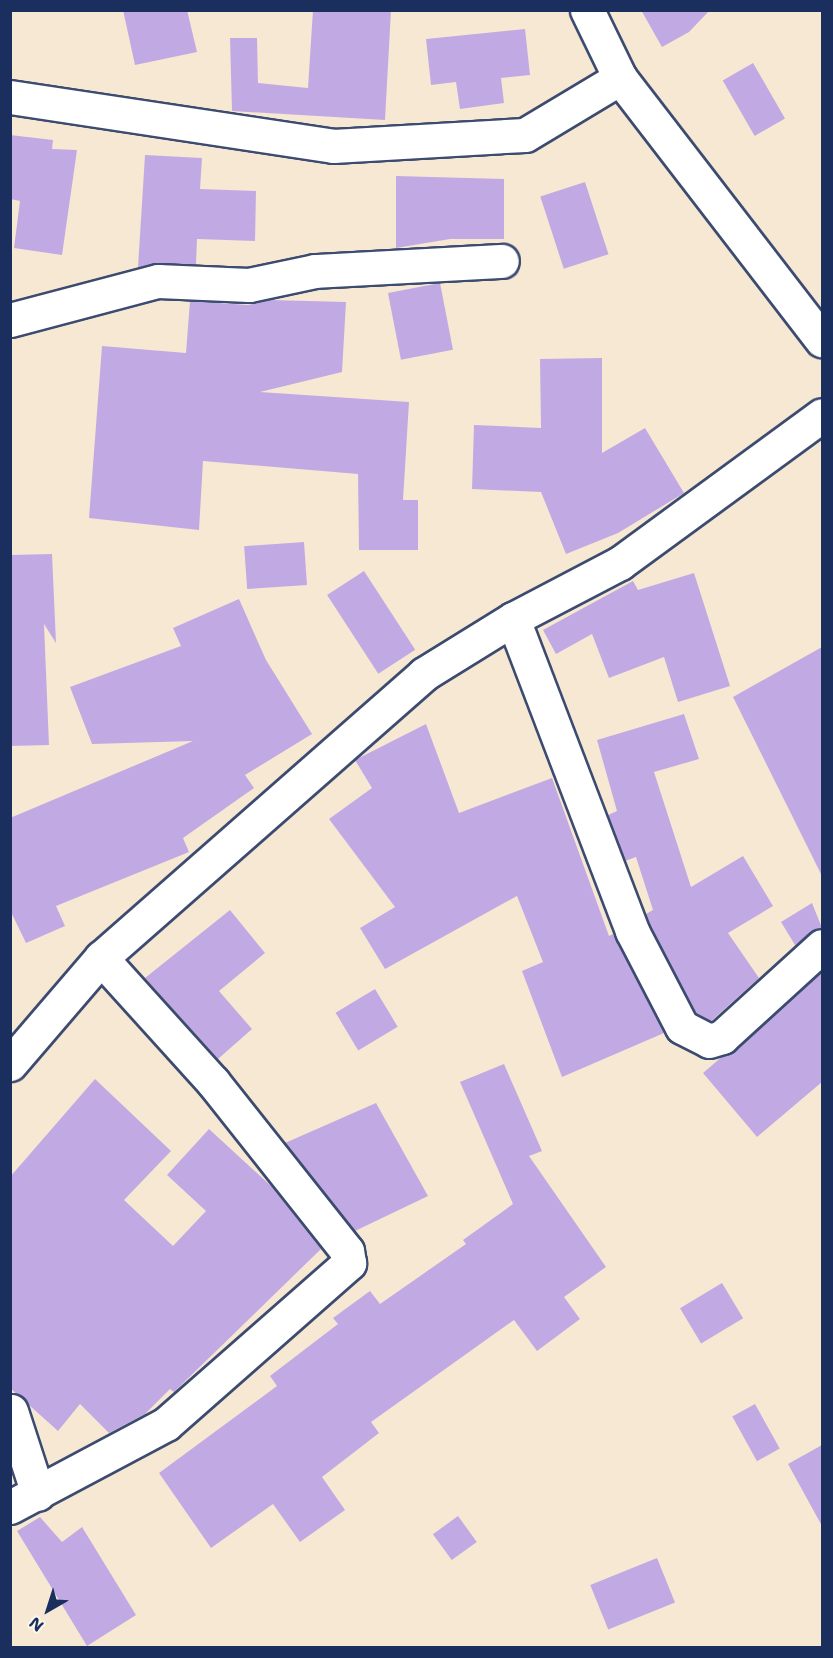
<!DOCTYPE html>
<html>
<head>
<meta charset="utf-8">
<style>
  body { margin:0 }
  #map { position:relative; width:833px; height:1658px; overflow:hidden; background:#f7e8d3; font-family:"Shantell Sans",sans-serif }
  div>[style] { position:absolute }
  .building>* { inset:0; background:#c1aae3; transform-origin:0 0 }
  .roads { filter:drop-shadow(2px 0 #3c4b70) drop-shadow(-2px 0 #3c4b70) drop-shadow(0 2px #3c4b70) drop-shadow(0 -2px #3c4b70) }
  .street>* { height:33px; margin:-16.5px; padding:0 16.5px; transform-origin:16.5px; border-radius:16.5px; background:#fff }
  .secondary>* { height:33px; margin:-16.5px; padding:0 16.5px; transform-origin:16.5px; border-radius:16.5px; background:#fff }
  span { translate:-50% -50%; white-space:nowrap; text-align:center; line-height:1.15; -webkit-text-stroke:4.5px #fbf7ec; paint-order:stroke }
  .frame { position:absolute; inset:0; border:12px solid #1b2f5e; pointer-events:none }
  .north { position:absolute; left:18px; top:1580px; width:60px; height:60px; -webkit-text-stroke:4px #fbf7ec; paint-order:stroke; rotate:219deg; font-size:16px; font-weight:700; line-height:24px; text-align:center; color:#1b2f5e }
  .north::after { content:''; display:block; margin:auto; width:21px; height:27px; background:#1b2f5e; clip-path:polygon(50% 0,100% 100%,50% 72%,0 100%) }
</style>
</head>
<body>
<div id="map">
  <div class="building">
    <i style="clip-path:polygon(123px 10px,187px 10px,197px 52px,135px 65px)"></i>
    <i style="clip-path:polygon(313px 10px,391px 10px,385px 120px,232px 111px,230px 38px,257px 38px,258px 83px,308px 88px)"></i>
    <i style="clip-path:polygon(641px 10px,710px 10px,689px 32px,662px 47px)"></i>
    <i style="clip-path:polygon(525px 29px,530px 75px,501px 78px,504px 103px,460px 109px,456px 82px,431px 85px,426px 39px)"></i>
    <i style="left:753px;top:63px;width:64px;height:35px;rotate:60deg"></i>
    <i style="clip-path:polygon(10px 135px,53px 140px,52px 149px,77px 150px,62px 255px,14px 248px,20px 201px,10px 199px)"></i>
    <i style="clip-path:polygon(145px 155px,202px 158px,200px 189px,256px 191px,255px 241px,197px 239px,196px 264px,138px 267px)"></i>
    <i style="clip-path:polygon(396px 176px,504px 179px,504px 239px,450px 239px,396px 248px)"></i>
    <i style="left:585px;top:182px;width:76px;height:47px;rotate:72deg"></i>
    <i style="left:440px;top:283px;width:68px;height:53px;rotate:79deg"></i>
    <i style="clip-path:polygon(271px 300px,346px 302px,342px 372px,260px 392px,409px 402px,403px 500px,418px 500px,418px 550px,359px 550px,358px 474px,203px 461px,199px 530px,89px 518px,102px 346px,186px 353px,190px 301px,248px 305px)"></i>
    <i style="clip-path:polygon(602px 358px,602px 453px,645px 428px,684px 493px,618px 533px,566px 554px,541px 492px,472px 489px,474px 425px,541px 428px,540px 359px)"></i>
    <i style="left:304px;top:542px;width:43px;height:60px;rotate:86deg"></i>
    <i style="clip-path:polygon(52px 554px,56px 643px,44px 624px,49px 745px,10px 746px,10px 555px)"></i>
    <i style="left:364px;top:571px;width:94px;height:44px;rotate:57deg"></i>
    <i style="clip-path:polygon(694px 573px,730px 686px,678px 702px,664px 657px,609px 678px,592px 634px,556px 654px,543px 630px,633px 581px,638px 590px)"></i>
    <i style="clip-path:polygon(239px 599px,266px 660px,312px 734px,245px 775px,254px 788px,183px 838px,189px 852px,56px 906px,65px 926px,26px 943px,10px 910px,10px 818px,193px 741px,92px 744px,70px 687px,181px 646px,173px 628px)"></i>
    <i style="clip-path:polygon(822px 647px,822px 876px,733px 697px)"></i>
    <i style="clip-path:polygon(684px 714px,699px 759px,654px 772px,691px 887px,743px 856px,773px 906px,728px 933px,759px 978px,711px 1021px,696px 1013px,649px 923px,646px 914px,653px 910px,636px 857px,625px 861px,608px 815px,617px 811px,597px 740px)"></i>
    <i style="clip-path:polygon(426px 724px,459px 813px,552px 778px,609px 936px,613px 934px,664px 1033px,562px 1077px,522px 971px,543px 962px,517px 896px,385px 969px,360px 928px,395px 907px,329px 819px,372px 788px,355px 760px)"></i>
    <i style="clip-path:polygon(812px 903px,822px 928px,795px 945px,781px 922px)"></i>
    <i style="clip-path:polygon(230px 910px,265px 953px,219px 991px,252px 1029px,218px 1059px,145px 978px)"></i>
    <i style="clip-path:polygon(822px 971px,822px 1082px,757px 1137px,703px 1073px)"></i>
    <i style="left:375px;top:989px;width:44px;height:46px;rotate:59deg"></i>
    <i style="clip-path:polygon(504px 1064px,542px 1151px,529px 1156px,606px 1267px,564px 1297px,580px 1319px,537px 1351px,514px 1320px,371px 1422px,379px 1433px,322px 1477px,345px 1510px,300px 1542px,273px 1504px,211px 1548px,159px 1473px,277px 1386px,270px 1376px,338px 1324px,333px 1318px,370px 1291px,380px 1304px,466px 1244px,463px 1240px,513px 1204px,460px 1082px)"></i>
    <i style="clip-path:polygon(95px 1079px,171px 1151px,124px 1200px,173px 1246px,206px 1211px,167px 1175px,209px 1129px,271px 1186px,321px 1249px,174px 1392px,170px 1389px,145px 1414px,109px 1433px,80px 1404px,58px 1431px,10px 1388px,10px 1177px)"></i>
    <i style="clip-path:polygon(376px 1103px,428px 1196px,355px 1231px,285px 1143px)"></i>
    <i style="left:722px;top:1283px;width:41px;height:49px;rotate:59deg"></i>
    <i style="left:755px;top:1404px;width:51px;height:26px;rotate:61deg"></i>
    <i style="clip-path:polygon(822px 1445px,822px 1526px,788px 1464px)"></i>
    <i style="left:458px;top:1516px;width:32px;height:31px;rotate:54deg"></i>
    <i style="clip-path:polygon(40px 1517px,62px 1542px,82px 1527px,136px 1615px,87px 1646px,17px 1531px)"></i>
    <i style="left:657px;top:1558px;width:48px;height:72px;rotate:68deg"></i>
  </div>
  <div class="roads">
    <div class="street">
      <i style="left:10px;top:97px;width:327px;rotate:8.6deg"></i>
      <i style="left:333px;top:146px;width:192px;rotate:-3.3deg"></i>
      <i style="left:525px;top:135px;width:111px;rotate:-31deg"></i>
      <i style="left:10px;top:320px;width:153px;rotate:-14.8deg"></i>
      <i style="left:158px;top:281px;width:91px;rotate:2.5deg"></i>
      <i style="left:249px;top:285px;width:67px;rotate:-12deg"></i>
      <i style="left:315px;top:271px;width:187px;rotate:-3.1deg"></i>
      <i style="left:513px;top:619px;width:334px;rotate:69.1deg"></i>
      <i style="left:632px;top:931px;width:108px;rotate:62.5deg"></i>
      <i style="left:682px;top:1027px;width:30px;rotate:27deg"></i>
      <i style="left:709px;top:1041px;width:14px;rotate:-17deg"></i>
      <i style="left:722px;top:1037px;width:135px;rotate:-42.3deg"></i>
      <i style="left:10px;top:1064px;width:140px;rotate:-49.4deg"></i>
      <i style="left:101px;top:958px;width:430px;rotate:-41.3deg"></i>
      <i style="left:424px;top:674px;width:105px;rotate:-31.7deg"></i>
      <i style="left:513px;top:619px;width:121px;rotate:-27.6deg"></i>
      <i style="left:620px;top:563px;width:250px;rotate:-36.2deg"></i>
      <i style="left:11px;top:1411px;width:87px;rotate:72deg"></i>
      <i style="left:10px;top:1507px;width:177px;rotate:-28deg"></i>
      <i style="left:166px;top:1424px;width:244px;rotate:-41.3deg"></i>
      <i style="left:349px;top:1263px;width:12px;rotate:-99deg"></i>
      <i style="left:347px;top:1251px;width:216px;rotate:-128.4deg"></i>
      <i style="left:213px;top:1082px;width:167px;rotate:-132.1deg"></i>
    </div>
    <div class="secondary">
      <i style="left:587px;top:10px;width:76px;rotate:64.1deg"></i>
      <i style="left:620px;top:78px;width:331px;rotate:52.4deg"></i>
    </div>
  </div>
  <div class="frame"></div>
  <div class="north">N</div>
</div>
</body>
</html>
